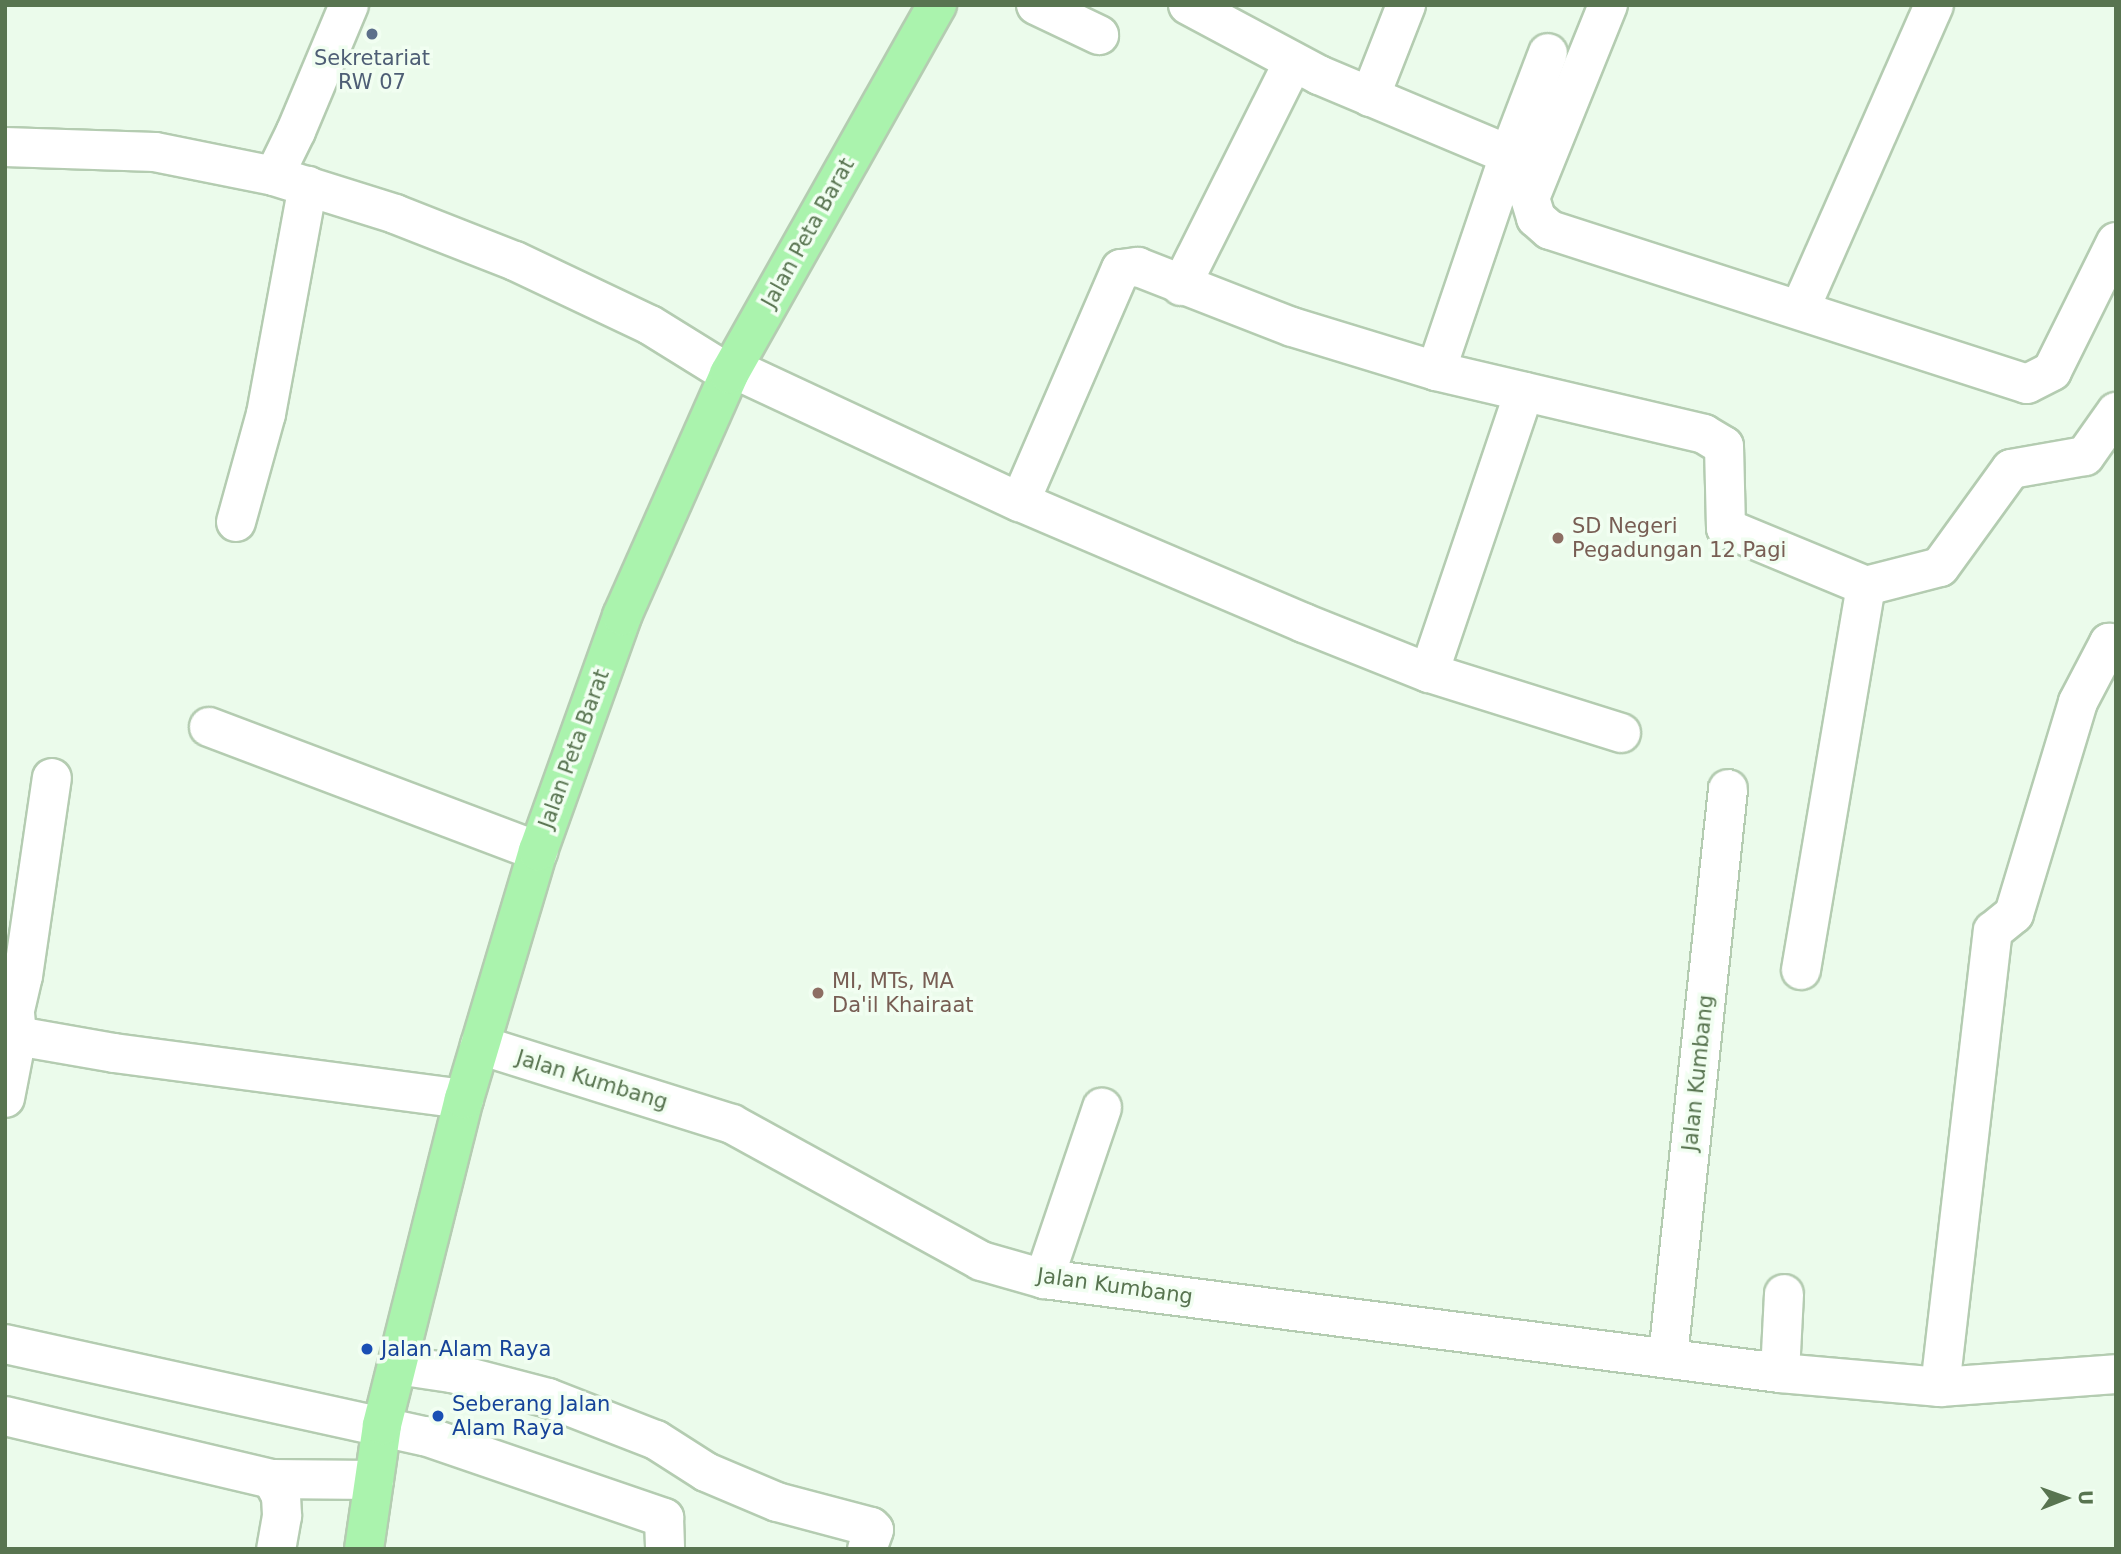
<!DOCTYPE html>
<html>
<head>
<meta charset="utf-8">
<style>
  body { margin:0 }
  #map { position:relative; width:2121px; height:1554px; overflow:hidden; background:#ebfbeb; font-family:"DejaVu Sans",sans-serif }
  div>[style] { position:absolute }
  .roads { filter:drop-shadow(2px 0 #b4ccb1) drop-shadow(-2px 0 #b4ccb1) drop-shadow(0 2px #b4ccb1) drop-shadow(0 -2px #b4ccb1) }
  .minor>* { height:38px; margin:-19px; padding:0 19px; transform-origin:19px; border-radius:19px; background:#fff }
  .major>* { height:38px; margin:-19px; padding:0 19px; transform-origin:19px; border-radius:19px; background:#aaf3ad }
  .dots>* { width:19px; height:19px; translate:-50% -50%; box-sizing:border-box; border:4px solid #f1fef1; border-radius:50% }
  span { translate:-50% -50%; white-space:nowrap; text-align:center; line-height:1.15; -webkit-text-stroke:7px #f1fef1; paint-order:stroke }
  .service-label { font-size:21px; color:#4e5e75 }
  .street-label { font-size:21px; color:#587450 }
  .education-label { font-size:21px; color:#785e54 }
  .left { translate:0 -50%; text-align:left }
  .transit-label { font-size:21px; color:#164399 }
  .frame { position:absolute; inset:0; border:7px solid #587450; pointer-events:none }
  .north { position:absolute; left:2030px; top:1463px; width:70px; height:70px; -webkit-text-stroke:5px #f1fef1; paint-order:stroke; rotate:89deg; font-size:19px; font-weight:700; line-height:28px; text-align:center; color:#587450 }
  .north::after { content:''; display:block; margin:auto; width:24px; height:32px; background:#587450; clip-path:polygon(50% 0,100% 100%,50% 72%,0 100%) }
</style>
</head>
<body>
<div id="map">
  <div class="roads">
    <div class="minor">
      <i style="left:1036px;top:5px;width:70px;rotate:25.5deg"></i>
      <i style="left:1188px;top:5px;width:149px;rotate:28.1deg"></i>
      <i style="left:1319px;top:75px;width:206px;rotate:22.8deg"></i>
      <i style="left:1608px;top:5px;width:208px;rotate:112deg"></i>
      <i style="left:1530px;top:198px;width:21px;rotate:73deg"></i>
      <i style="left:1536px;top:218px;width:18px;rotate:41deg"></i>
      <i style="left:1550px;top:230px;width:501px;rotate:17.89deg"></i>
      <i style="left:2027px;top:384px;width:28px;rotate:-27deg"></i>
      <i style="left:2052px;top:371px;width:144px;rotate:-63.6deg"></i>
      <i style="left:1370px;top:97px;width:99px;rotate:-68.6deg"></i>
      <i style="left:5px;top:147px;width:150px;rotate:1.9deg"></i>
      <i style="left:155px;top:152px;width:121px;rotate:11.4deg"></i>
      <i style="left:274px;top:176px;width:127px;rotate:17.4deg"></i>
      <i style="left:395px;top:214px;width:129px;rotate:21.4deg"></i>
      <i style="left:515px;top:261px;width:149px;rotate:25.4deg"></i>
      <i style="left:650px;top:325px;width:93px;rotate:31.8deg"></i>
      <i style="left:274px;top:176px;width:50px;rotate:-63.9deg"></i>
      <i style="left:296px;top:131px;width:137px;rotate:-67.2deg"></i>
      <i style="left:1181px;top:286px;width:250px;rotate:-63.4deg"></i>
      <i style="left:1800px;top:309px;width:332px;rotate:-66.2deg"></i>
      <i style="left:732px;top:368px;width:318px;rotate:25deg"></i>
      <i style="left:1436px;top:371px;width:228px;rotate:-71.3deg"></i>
      <i style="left:1509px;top:155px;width:109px;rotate:-69.1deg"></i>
      <i style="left:236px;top:522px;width:112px;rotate:-74.5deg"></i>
      <i style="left:266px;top:414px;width:232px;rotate:-79.6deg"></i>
      <i style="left:1429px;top:673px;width:297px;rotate:-71.3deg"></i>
      <i style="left:209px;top:727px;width:352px;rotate:20.7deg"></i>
      <i style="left:1621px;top:733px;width:201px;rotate:-162.6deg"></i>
      <i style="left:1429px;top:673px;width:135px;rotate:-158.2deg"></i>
      <i style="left:1304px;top:623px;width:309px;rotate:-156.9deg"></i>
      <i style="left:1020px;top:502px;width:254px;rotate:-66.6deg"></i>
      <i style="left:1121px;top:269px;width:17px;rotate:-7deg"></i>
      <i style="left:1138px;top:267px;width:165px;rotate:21.3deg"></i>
      <i style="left:1292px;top:327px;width:151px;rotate:17deg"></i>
      <i style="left:1436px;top:371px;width:275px;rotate:13.2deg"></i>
      <i style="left:1704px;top:434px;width:23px;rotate:31deg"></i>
      <i style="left:1724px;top:446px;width:82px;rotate:88.6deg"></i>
      <i style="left:1726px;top:528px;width:152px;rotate:22.5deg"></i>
      <i style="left:1801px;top:970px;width:389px;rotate:-80.4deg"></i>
      <i style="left:1866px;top:586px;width:76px;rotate:-14.4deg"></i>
      <i style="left:1940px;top:567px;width:121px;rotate:-54.1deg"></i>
      <i style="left:2011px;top:469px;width:75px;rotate:-10deg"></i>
      <i style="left:2085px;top:456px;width:54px;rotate:-54.8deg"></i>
      <i style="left:15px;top:1010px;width:35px;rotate:-77deg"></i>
      <i style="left:23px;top:976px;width:200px;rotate:-81.7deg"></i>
      <i style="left:17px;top:1036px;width:98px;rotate:9.9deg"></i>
      <i style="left:114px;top:1053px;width:353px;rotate:7.5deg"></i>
      <i style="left:480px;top:1045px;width:264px;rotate:17.4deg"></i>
      <i style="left:732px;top:1124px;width:284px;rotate:28.8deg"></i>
      <i style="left:981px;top:1261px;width:66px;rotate:15.9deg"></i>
      <i style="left:1044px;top:1279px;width:742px;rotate:7.28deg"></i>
      <i style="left:1780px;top:1373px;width:161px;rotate:5deg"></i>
      <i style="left:1940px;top:1387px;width:176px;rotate:-4.2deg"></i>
      <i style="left:5px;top:1098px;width:63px;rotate:-79deg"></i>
      <i style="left:17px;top:1036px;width:25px;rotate:-95deg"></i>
      <i style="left:1044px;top:1279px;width:181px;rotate:-71.3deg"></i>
      <i style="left:5px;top:1344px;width:430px;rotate:12.4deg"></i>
      <i style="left:425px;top:1436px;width:253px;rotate:18.9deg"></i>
      <i style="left:664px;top:1518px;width:31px;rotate:88deg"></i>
      <i style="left:1668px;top:1357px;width:571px;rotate:-83.97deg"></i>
      <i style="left:397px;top:1365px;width:56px;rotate:8.3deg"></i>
      <i style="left:452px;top:1373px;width:99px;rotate:14.6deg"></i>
      <i style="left:548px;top:1398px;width:116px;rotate:21.3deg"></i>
      <i style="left:656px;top:1440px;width:59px;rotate:32.6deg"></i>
      <i style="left:706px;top:1472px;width:77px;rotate:22.9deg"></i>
      <i style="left:777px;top:1502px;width:97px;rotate:14.9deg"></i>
      <i style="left:871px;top:1527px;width:4px;rotate:45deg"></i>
      <i style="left:874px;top:1530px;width:20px;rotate:110deg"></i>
      <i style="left:1780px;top:1373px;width:79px;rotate:-87.1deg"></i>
      <i style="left:1940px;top:1387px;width:459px;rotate:-83.4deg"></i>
      <i style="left:1993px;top:931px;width:27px;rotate:-39deg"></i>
      <i style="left:2014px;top:914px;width:221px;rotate:-73.2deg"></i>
      <i style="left:2078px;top:702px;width:67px;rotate:-62.3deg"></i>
      <i style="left:2109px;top:643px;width:7px;rotate:8deg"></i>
      <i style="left:5px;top:1416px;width:274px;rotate:13.3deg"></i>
      <i style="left:272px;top:1479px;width:102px;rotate:0.6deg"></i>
      <i style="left:272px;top:1479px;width:19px;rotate:62deg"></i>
      <i style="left:281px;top:1496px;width:20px;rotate:87deg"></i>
      <i style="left:282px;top:1516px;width:34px;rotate:100deg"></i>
    </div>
    <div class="major">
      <i style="left:364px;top:1549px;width:125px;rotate:-81.7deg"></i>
      <i style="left:382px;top:1425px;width:336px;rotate:-75.9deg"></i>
      <i style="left:464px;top:1099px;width:259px;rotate:-73.4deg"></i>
      <i style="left:538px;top:851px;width:250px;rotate:-70.3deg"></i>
      <i style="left:622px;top:616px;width:265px;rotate:-66.1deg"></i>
      <i style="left:729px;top:374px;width:424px;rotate:-60.6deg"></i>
    </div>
  </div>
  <div class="dots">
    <i style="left:372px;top:34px;background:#5c6f8a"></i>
    <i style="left:1558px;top:538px;background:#8d6e63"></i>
    <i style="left:818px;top:993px;background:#8d6e63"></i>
    <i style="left:367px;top:1349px;background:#1a4fb4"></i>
    <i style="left:438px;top:1416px;background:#1a4fb4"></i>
  </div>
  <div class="service-label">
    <span style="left:372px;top:70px">Sekretariat<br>RW 07</span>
  </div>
  <div class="street-label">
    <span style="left:808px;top:233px;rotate:-61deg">Jalan Peta Barat</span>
    <span style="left:574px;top:749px;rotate:-70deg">Jalan Peta Barat</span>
    <span style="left:1698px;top:1073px;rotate:-84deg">Jalan Kumbang</span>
    <span style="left:592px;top:1080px;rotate:17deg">Jalan Kumbang</span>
    <span style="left:1115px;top:1286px;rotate:8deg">Jalan Kumbang</span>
  </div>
  <div class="education-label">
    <span class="left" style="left:1572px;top:538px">SD Negeri<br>Pegadungan 12 Pagi</span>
    <span class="left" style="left:832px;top:993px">MI, MTs, MA<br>Da'il Khairaat</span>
  </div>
  <div class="transit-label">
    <span class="left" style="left:381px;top:1349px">Jalan Alam Raya</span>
    <span class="left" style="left:452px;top:1416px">Seberang Jalan<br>Alam Raya</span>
  </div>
  <div class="frame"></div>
  <div class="north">U</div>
</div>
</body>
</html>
